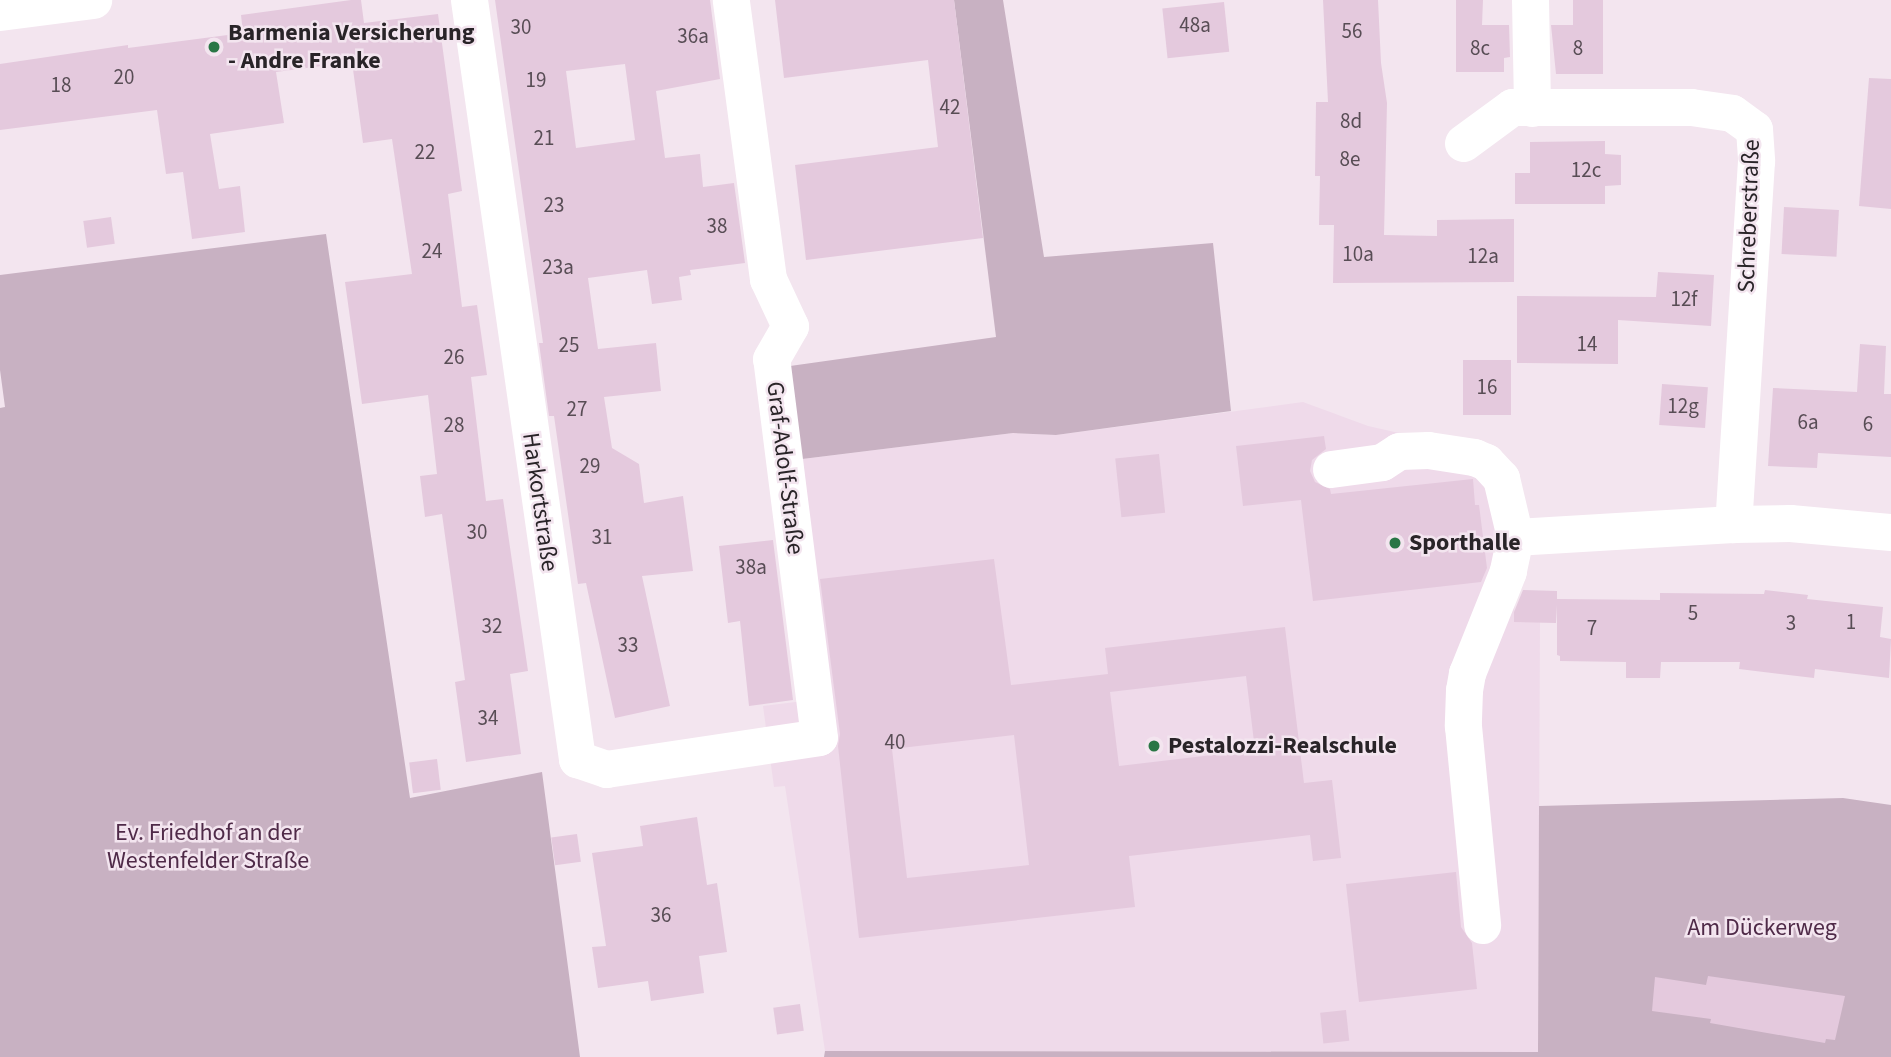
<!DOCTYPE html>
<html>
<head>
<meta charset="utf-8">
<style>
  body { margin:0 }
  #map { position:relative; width:1891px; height:1057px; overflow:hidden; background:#f3e5ef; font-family:"Source Sans 3",sans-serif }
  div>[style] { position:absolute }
  .built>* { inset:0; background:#efdaea }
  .green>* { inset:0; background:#c8b1c2 }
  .building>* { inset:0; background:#e4c9dd; transform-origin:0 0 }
  .minor>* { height:37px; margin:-18.5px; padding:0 18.5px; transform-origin:18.5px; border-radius:18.5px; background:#fff }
  .dots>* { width:19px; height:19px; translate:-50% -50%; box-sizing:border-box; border:4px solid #f3e5ef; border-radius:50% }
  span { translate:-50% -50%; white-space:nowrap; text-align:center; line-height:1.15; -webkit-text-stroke:5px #f3e5ef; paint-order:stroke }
  .number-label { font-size:21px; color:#584d55 }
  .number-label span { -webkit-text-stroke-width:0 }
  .poi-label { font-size:24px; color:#292428; font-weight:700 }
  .left { translate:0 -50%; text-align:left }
  .street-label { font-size:24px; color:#292428 }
  .park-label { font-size:24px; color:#4f2a48 }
</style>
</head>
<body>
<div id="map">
  <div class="built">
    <i style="clip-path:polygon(1303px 402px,1368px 426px,1488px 453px,1515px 590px,1514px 622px,1540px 622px,1538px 1052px,825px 1051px,785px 786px,774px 787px,763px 706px,828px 698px,803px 459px,1013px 433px,1056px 435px)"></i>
  </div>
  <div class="green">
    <i style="clip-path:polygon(954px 0,1003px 0,1044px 257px,1213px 243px,1231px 411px,1056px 435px,1013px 433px,794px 460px,783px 367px,996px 337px)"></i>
    <i style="clip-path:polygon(326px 234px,410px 798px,542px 772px,580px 1057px,0 1057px,0 408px,5px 407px,0 370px,0 275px)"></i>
    <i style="clip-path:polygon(1843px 798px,1891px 805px,1891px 1057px,824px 1057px,825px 1051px,1538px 1052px,1539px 806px)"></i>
  </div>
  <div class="building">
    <i style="clip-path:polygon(351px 0,361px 0,364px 23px,438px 14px,462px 191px,448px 194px,462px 307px,477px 305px,487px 375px,471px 377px,486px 501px,503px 499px,528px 671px,510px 674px,521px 754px,466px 762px,455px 682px,465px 680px,442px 514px,425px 517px,420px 476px,437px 474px,428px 395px,362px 404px,345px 282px,412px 274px,392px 139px,363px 143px,352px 62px,276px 72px,284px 123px,210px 134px,219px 189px,240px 186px,245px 232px,192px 239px,183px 172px,166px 174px,157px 110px,0 130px,0 64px,128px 45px,128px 48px,243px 33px,241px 15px)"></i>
    <i style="clip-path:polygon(evenodd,495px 0,710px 0,720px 79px,656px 91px,665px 158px,700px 154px,703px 187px,734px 183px,745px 263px,690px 270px,691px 275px,679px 277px,682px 300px,652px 304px,647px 270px,588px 278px,598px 349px,656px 343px,661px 391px,604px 397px,612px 448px,639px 464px,644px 503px,683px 496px,693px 571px,642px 576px,670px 706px,615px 718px,586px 583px,578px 584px,554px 416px,549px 416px,539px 343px,543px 343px,495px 0,625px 64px,635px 140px,576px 148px,566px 71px,625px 64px)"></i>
    <i style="clip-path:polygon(775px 0,954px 0,983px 238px,806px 260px,795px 165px,938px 147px,928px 60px,784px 78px)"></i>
    <i style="clip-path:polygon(1323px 0,1378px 0,1381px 63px,1387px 103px,1384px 235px,1437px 236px,1437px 220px,1514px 219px,1514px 282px,1333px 283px,1334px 225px,1319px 225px,1320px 176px,1315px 176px,1316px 102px,1328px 102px)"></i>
    <i style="clip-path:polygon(1456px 0,1483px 0,1482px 25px,1509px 25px,1510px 57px,1504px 58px,1504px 72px,1456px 72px)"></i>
    <i style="clip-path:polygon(1573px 0,1603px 0,1603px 74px,1556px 74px,1551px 25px,1573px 25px)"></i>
    <i style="left:1224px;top:2px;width:50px;height:62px;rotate:84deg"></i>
    <i style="clip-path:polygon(1869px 78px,1891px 79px,1891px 209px,1859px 206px)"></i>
    <i style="clip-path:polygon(1605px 141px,1605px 154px,1621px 155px,1621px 185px,1605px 186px,1605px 204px,1515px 204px,1515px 173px,1530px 173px,1530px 142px)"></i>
    <i style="left:1784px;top:207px;width:55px;height:47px;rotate:3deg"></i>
    <i style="left:111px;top:217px;width:27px;height:28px;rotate:82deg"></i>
    <i style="clip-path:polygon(1658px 272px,1714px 275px,1711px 326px,1618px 320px,1618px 364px,1517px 363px,1517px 296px,1656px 297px)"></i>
    <i style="clip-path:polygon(1860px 344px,1886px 346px,1884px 394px,1891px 394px,1891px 457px,1818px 453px,1817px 468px,1768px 466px,1773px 388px,1857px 392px)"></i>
    <i style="left:1463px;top:360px;width:48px;height:55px"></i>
    <i style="left:1662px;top:384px;width:46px;height:41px;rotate:4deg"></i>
    <i style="clip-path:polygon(1324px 436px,1326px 449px,1312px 460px,1310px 471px,1315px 482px,1330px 489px,1331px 494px,1473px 479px,1475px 505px,1479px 505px,1487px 568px,1481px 582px,1313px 601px,1301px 500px,1243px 506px,1236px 446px)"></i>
    <i style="left:1159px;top:454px;width:59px;height:44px;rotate:84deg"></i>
    <i style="clip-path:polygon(773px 540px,793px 700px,749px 706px,740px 621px,728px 623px,719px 546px)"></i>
    <i style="clip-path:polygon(evenodd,994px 559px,1011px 685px,1108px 674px,1105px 648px,1285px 627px,1304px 783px,1332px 780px,1341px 858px,1313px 861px,1310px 835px,1129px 856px,1135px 907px,859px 938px,838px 746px,840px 734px,820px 579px,994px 559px,1246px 676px,1255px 750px,1119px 766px,1110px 692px,1246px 676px,994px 559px,1014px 735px,1029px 865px,907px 878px,892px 749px,1014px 735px)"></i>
    <i style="clip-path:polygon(1523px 590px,1557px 591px,1557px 599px,1660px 600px,1660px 593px,1764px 594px,1765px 590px,1808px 595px,1807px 599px,1883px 607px,1880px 637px,1891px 639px,1889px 678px,1815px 669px,1814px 678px,1739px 669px,1740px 662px,1661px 662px,1660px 678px,1626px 678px,1626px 662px,1560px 661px,1560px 656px,1557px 655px,1557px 605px,1556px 623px,1514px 622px,1514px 612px)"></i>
    <i style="left:437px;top:759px;width:31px;height:28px;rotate:83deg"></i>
    <i style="clip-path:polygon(697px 817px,707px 885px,717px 883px,727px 952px,699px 956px,704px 993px,651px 1001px,648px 981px,598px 988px,592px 947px,606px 946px,592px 853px,643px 846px,640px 826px)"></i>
    <i style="left:577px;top:834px;width:28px;height:26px;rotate:82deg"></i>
    <i style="clip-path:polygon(1456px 872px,1461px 927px,1472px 943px,1477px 989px,1359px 1002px,1346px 884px)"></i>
    <i style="clip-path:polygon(1708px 976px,1845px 996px,1835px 1040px,1826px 1039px,1825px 1043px,1710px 1023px,1711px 1019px,1652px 1011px,1655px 977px,1706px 985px)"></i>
    <i style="left:800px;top:1004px;width:27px;height:27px;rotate:82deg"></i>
    <i style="left:1346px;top:1010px;width:31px;height:26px;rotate:84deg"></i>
  </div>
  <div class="minor">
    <i style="left:469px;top:0;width:767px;rotate:81.9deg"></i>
    <i style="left:577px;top:759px;width:31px;rotate:19deg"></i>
    <i style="left:606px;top:769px;width:215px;rotate:-8.5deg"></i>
    <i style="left:819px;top:737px;width:381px;rotate:-97.2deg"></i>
    <i style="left:771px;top:359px;width:38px;rotate:-60deg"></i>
    <i style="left:790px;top:326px;width:52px;rotate:-115.1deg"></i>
    <i style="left:768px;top:279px;width:281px;rotate:-97.6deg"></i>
    <i style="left:1530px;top:0;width:108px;rotate:88.9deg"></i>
    <i style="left:0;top:12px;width:94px;rotate:-7.4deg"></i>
    <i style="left:1463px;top:143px;width:61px;rotate:-36.3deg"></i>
    <i style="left:1512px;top:107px;width:179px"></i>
    <i style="left:1691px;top:107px;width:41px;rotate:8.3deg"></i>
    <i style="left:1732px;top:113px;width:27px;rotate:36deg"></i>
    <i style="left:1754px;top:129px;width:32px;rotate:86deg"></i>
    <i style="left:1756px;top:161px;width:364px;rotate:93.6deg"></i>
    <i style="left:1331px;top:469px;width:51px;rotate:-7.8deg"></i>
    <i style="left:1382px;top:462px;width:20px;rotate:-33deg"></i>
    <i style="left:1399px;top:451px;width:29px;rotate:-2deg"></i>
    <i style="left:1428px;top:450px;width:47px;rotate:8.7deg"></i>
    <i style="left:1474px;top:457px;width:13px;rotate:23deg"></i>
    <i style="left:1486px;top:462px;width:22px;rotate:47deg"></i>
    <i style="left:1501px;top:478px;width:61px;rotate:76.7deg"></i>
    <i style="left:1515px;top:537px;width:35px;rotate:102deg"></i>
    <i style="left:1508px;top:571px;width:110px;rotate:111.9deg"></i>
    <i style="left:1467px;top:673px;width:17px;rotate:100deg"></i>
    <i style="left:1464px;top:690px;width:36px;rotate:92deg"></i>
    <i style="left:1463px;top:726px;width:200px;rotate:84.5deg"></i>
    <i style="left:1515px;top:537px;width:218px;rotate:-3.4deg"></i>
    <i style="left:1733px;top:524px;width:57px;rotate:-1deg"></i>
    <i style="left:1790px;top:523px;width:101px;rotate:5.1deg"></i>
  </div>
  <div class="dots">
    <i style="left:214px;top:47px;background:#297645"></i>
    <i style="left:1395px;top:543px;background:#297645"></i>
    <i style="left:1154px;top:746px;background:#297645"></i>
  </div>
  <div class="number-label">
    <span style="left:1195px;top:25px">48a</span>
    <span style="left:521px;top:27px">30</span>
    <span style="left:1352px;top:31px">56</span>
    <span style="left:693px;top:36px">36a</span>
    <span style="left:1480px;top:48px">8c</span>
    <span style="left:1578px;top:48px">8</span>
    <span style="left:124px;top:77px">20</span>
    <span style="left:536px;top:80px">19</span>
    <span style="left:61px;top:85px">18</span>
    <span style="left:950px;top:107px">42</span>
    <span style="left:1351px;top:121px">8d</span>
    <span style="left:544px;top:138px">21</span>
    <span style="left:425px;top:152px">22</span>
    <span style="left:1350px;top:159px">8e</span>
    <span style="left:1586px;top:170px">12c</span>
    <span style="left:554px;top:205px">23</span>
    <span style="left:717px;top:226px">38</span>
    <span style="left:432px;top:251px">24</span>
    <span style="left:1358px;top:254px">10a</span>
    <span style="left:1483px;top:256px">12a</span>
    <span style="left:558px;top:267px">23a</span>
    <span style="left:1684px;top:299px">12f</span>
    <span style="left:1587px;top:344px">14</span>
    <span style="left:569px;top:345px">25</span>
    <span style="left:454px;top:357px">26</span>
    <span style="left:1487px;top:387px">16</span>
    <span style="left:1683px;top:406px">12g</span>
    <span style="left:577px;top:409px">27</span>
    <span style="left:1808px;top:422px">6a</span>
    <span style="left:1868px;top:424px">6</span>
    <span style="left:454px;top:425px">28</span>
    <span style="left:590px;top:466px">29</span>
    <span style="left:477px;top:532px">30</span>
    <span style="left:602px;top:537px">31</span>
    <span style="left:751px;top:567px">38a</span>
    <span style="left:1693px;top:613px">5</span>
    <span style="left:1851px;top:622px">1</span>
    <span style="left:1791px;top:623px">3</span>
    <span style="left:492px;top:626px">32</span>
    <span style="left:1592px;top:628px">7</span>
    <span style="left:628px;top:645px">33</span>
    <span style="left:488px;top:718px">34</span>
    <span style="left:895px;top:742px">40</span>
    <span style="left:661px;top:915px">36</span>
  </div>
  <div class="poi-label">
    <span class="left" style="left:228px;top:47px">Barmenia Versicherung<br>- Andre Franke</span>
    <span class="left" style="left:1409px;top:543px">Sporthalle</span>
    <span class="left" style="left:1168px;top:746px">Pestalozzi-Realschule</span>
  </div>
  <div class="street-label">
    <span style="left:1749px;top:216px;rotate:-88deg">Schreberstraße</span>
    <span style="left:785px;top:468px;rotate:83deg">Graf-Adolf-Straße</span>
    <span style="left:540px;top:502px;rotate:82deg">Harkortstraße</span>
  </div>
  <div class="park-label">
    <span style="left:208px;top:847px">Ev. Friedhof an der<br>Westenfelder Straße</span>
    <span style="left:1762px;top:928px">Am Dückerweg</span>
  </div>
</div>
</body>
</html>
